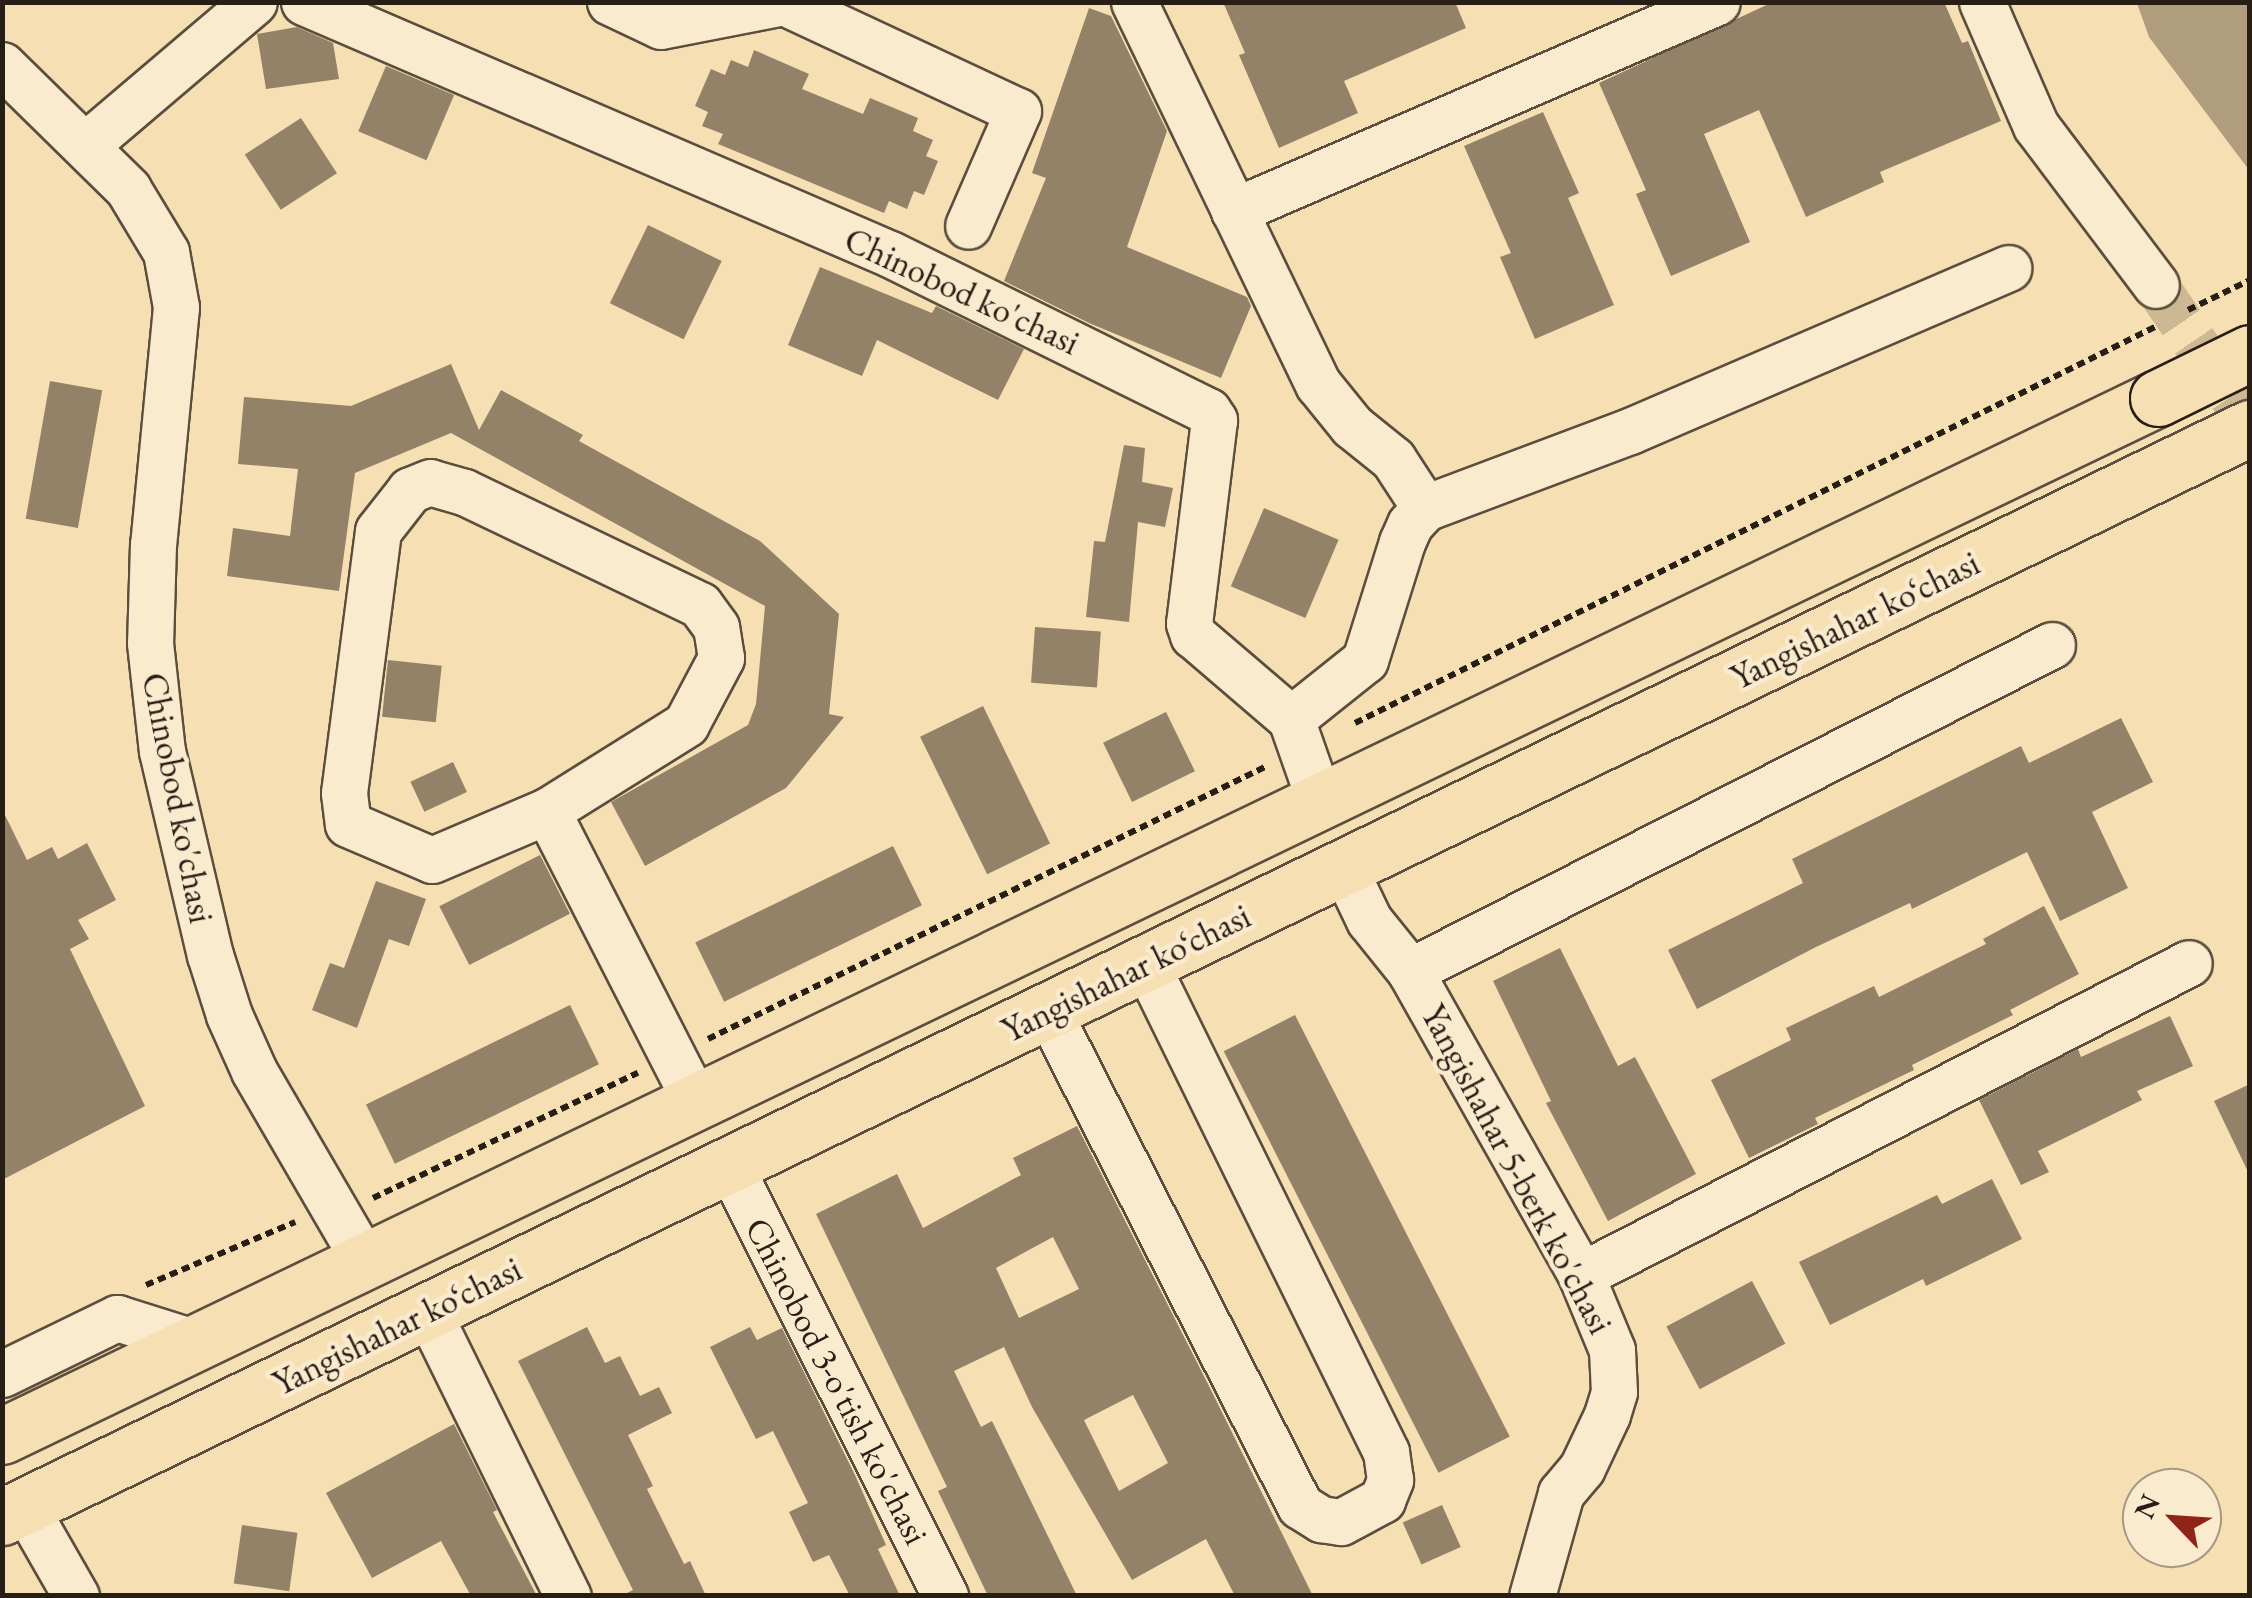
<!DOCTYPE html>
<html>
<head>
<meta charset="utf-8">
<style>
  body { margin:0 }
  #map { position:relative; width:2252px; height:1598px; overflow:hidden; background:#f7dfb4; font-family:"EB Garamond",serif }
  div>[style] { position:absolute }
  .water>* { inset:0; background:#b09d7e }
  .building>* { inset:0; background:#938268; transform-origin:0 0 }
  .minor-tunnel>* { height:45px; margin-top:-22.5px; transform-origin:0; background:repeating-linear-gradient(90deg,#cdb894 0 45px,transparent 0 67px) }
  .path>* { height:6px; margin-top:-3px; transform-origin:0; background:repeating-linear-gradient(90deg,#271e16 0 8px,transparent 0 13px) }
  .roads { filter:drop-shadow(2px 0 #5b4e3e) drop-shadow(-2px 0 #5b4e3e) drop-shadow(0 2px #5b4e3e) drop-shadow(0 -2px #5b4e3e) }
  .minor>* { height:45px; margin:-22.5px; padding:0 22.5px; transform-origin:22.5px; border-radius:22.5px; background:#faeace }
  .major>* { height:55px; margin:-27.5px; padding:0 27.5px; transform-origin:27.5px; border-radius:27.5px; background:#f7dfb4 }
  .bridges { filter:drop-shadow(2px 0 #271e16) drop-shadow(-2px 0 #271e16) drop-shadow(0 2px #271e16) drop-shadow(0 -2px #271e16) }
  .major-bridge>* { height:55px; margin:-27.5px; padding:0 27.5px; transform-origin:27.5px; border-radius:27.5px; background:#f7dfb4 }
  span { translate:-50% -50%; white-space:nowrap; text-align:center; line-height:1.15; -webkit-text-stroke:9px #faeace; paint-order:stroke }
  .street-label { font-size:35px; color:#271e16 }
  .frame { position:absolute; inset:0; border:5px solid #271e16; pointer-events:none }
  .north { position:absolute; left:2122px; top:1468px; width:100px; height:100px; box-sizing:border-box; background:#faeace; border:2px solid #a69884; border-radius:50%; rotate:295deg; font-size:28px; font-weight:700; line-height:40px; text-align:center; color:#271e16 }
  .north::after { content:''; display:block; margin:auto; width:35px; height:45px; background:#8f2418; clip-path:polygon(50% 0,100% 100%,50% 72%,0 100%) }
</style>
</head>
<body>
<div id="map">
  <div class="water">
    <i style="clip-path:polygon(2137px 3px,2249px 3px,2249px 170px,2149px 37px)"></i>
  </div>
  <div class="building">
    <i style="clip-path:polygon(1223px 2px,1455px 2px,1466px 28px,1344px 81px,1358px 113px,1279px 148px,1239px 55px,1245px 53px)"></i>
    <i style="clip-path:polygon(1773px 2px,1944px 2px,1962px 43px,1968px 41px,2001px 121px,1880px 172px,1884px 182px,1806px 217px,1759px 110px,1704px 134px,1750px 242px,1671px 276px,1636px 194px,1646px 190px,1599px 83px)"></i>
    <i style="clip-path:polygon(1089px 8px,1111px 16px,1167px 131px,1127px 247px,1247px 297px,1251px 306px,1221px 378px,1089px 323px,1004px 281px,1046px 178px,1032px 173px)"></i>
    <i style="clip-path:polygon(297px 27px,333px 43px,339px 79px,266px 89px,257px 34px)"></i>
    <i style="clip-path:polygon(754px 50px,809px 74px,802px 89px,863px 114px,870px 98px,918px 118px,913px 131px,933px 140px,926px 156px,938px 161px,924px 195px,914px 191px,907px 209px,889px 201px,884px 213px,718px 144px,723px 134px,702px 126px,708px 112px,695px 106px,711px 69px,725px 75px,731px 60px,748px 67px)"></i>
    <i style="left:386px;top:66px;width:74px;height:71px;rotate:23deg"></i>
    <i style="clip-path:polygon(1543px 112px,1579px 193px,1568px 198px,1614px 305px,1535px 339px,1500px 257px,1511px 253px,1464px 146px)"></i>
    <i style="left:301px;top:118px;width:66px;height:67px;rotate:57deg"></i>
    <i style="left:648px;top:225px;width:82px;height:87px;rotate:26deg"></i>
    <i style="clip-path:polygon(820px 267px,932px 313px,936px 306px,1024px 349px,998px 400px,877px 340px,862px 376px,788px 345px)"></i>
    <i style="clip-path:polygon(451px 364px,479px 430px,501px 390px,583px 435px,579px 441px,760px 541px,839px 614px,829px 714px,844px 717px,786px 788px,645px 866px,611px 802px,748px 725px,756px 704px,765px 606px,451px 433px,355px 473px,339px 591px,227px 576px,233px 528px,290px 536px,298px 469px,238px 464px,244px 397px,351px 406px)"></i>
    <i style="left:50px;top:381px;width:53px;height:140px;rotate:10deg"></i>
    <i style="clip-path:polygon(1124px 445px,1145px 448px,1142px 482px,1173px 488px,1165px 527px,1138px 522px,1129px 622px,1086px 617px,1094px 541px,1105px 542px)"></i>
    <i style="left:1264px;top:508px;width:81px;height:85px;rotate:23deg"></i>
    <i style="left:1035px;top:627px;width:66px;height:56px;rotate:4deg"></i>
    <i style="left:388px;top:660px;width:54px;height:57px;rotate:6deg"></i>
    <i style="left:983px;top:706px;width:153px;height:70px;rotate:64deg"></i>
    <i style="left:1166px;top:712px;width:66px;height:70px;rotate:64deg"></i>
    <i style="clip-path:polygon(2121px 718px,2153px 782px,2092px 812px,2128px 888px,2060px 921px,2027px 852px,1912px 909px,1910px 903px,1816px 947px,1697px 1009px,1668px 950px,1803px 883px,1792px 859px,2021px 746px,2029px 763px)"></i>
    <i style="left:453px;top:762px;width:33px;height:47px;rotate:65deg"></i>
    <i style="clip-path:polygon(2px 809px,27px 860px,52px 847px,58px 859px,87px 843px,116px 900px,78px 920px,89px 939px,70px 949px,145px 1106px,2px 1180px)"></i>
    <i style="left:893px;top:846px;width:66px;height:220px;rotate:64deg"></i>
    <i style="left:540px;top:855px;width:66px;height:113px;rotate:63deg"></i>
    <i style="clip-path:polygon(376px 881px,426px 899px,409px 946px,389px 939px,357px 1028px,312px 1010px,330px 963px,344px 968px)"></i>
    <i style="clip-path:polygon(2044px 906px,2079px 974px,2010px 1010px,2013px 1015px,1912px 1065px,1914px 1070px,1815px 1118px,1818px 1124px,1749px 1158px,1711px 1080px,1791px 1040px,1786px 1028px,1874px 986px,1879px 997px,1986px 944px,1983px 939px)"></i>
    <i style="clip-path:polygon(1560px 948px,1618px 1066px,1635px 1057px,1696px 1174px,1608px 1221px,1546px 1103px,1551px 1101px,1493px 981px)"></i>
    <i style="left:570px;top:1005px;width:66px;height:227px;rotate:64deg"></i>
    <i style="left:1295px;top:1015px;width:473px;height:80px;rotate:63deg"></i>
    <i style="clip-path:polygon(2170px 1016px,2193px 1066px,2137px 1091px,2142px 1100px,2038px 1151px,2049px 1172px,2021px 1185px,1979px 1100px,2078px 1049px,2081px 1057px)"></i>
    <i style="clip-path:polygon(2250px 1084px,2250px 1176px,2214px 1101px)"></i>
    <i style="clip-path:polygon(evenodd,1077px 1126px,1208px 1384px,1313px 1596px,1235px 1596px,1206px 1539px,1132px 1580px,1032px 1407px,1004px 1347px,954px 1371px,981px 1427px,992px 1421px,1077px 1596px,988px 1596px,938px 1491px,947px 1487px,816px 1214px,897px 1174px,923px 1228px,1021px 1175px,1013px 1158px,1077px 1126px,1053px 1237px,1079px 1289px,1019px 1318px,996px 1268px,1053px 1237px,1077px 1126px,1133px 1395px,1168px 1463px,1119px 1491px,1084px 1420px,1133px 1395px)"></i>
    <i style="clip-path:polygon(1992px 1179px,2022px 1239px,1926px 1286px,1923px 1279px,1830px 1325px,1799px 1262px,1937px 1195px,1942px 1204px)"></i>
    <i style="left:1752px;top:1281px;width:71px;height:97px;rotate:62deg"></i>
    <i style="clip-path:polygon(587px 1327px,605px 1363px,620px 1356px,640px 1396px,659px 1387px,672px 1413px,628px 1435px,653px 1486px,647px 1489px,684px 1564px,690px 1561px,706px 1596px,621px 1596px,633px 1590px,518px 1361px)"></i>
    <i style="clip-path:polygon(750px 1327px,757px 1340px,782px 1328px,855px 1475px,886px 1545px,878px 1549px,900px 1596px,850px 1596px,829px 1555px,813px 1562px,789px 1512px,808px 1503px,773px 1431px,756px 1439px,710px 1347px)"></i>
    <i style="clip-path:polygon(454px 1424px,497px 1510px,493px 1512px,537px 1596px,471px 1596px,441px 1541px,372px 1578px,326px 1493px)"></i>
    <i style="left:1442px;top:1505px;width:46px;height:43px;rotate:66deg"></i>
    <i style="left:242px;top:1525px;width:56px;height:59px;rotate:8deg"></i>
  </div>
  <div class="minor-tunnel">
    <i style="left:2156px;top:285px;width:167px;rotate:55.7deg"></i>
  </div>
  <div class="path">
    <i style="left:2188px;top:310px;width:69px;rotate:-25.8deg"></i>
    <i style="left:1355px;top:723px;width:897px;rotate:-26.34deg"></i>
    <i style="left:708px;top:1039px;width:622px;rotate:-26.03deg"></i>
    <i style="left:373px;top:1198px;width:293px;rotate:-25.3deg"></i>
    <i style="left:146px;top:1285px;width:162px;rotate:-22.9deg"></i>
  </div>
  <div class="roads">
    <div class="minor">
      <i style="left:304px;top:2px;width:638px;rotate:23.27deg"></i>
      <i style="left:890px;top:254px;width:355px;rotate:26.3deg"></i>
      <i style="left:1208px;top:411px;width:11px;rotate:56deg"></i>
      <i style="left:1214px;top:420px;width:205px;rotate:97deg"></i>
      <i style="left:1189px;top:623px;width:13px;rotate:72deg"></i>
      <i style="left:1193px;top:635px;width:129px;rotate:40.6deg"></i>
      <i style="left:1291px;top:719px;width:88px;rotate:70.7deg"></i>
      <i style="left:610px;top:2px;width:56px;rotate:25.2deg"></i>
      <i style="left:661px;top:26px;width:125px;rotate:-11deg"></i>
      <i style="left:784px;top:2px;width:258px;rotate:25deg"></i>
      <i style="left:1018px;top:111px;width:125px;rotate:113.5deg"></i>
      <i style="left:1134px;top:2px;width:424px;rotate:64.3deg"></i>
      <i style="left:1318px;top:384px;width:54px;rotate:51deg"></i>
      <i style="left:1352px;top:426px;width:53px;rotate:38.8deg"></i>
      <i style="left:1393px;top:459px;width:59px;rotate:56.9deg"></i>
      <i style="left:1425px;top:508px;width:22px;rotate:133deg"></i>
      <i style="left:1410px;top:524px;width:20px;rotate:114deg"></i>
      <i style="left:1402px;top:542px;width:124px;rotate:107.4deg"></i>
      <i style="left:1365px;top:660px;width:95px;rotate:141.4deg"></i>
      <i style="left:1982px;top:2px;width:135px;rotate:66.5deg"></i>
      <i style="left:2036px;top:126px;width:199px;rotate:53deg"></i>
      <i style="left:2px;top:65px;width:177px;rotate:44.5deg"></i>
      <i style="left:128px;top:189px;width:74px;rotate:58.9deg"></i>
      <i style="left:166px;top:252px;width:56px;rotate:79.7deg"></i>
      <i style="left:176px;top:307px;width:238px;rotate:95.5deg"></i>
      <i style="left:153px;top:544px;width:99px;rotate:91.7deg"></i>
      <i style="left:150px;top:643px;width:109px;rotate:83.7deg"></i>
      <i style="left:162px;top:751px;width:210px;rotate:76.8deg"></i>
      <i style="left:210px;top:955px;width:63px;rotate:72.4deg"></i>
      <i style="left:229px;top:1015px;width:61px;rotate:65.9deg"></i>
      <i style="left:254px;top:1071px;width:221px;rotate:59.8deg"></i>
      <i style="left:87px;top:144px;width:219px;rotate:-40.4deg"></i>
      <i style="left:1234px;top:211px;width:526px;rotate:-23.4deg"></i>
      <i style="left:1425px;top:508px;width:219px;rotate:-20.6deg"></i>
      <i style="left:1630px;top:431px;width:412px;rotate:-23.3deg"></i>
      <i style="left:547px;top:811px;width:164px;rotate:-32deg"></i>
      <i style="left:686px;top:724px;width:75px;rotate:-62.1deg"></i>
      <i style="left:721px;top:658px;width:31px;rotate:-99deg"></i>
      <i style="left:716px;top:627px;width:27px;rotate:-126deg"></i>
      <i style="left:700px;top:605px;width:262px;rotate:-154.4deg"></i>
      <i style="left:464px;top:492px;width:35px;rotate:-164deg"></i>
      <i style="left:430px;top:482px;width:22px;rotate:158deg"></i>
      <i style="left:410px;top:490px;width:52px;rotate:128deg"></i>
      <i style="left:378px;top:531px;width:264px;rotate:97.4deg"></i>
      <i style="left:344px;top:793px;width:31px;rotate:83deg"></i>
      <i style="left:348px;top:824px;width:91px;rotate:23.2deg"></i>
      <i style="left:432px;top:860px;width:125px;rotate:-23.1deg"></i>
      <i style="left:547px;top:811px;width:327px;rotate:62.9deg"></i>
      <i style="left:1344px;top:868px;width:58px;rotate:64.3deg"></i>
      <i style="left:1369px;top:920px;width:65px;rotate:51.2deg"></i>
      <i style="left:1410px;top:971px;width:349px;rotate:60.6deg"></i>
      <i style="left:1581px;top:1275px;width:81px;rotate:67.5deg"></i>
      <i style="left:1612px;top:1350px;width:42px;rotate:87.3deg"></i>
      <i style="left:1614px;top:1392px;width:24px;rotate:107deg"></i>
      <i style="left:1607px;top:1415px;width:59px;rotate:115.3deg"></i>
      <i style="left:1582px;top:1468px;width:33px;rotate:130deg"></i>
      <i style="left:1561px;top:1493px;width:107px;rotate:105.7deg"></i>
      <i style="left:1410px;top:971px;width:720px;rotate:-26.92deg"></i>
      <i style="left:1048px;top:1011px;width:555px;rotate:63.02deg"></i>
      <i style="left:1300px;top:1506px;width:25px;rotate:32deg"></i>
      <i style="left:1321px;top:1519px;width:20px;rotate:9deg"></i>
      <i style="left:1341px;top:1522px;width:47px;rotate:-28.2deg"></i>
      <i style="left:1382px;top:1500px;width:22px;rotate:-68deg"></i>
      <i style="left:1390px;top:1480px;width:28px;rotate:-98deg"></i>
      <i style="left:1386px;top:1452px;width:544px;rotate:-116.19deg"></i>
      <i style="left:730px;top:1166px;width:481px;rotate:63.4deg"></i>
      <i style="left:1581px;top:1275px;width:683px;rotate:-27.16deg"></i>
      <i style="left:428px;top:1312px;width:317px;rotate:63.8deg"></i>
      <i style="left:2px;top:1374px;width:128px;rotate:-26deg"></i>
      <i style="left:117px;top:1318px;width:84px;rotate:17.4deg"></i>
      <i style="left:25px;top:1507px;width:103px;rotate:60.2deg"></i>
    </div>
    <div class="major">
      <i style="left:2px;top:1436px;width:2393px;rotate:-25.71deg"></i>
      <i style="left:2px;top:1517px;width:2498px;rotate:-25.85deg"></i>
    </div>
  </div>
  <div class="bridges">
    <div class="major-bridge">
      <i style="left:2158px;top:398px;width:102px;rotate:-26.1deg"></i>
    </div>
  </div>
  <div class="street-label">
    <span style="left:962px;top:291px;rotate:25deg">Chinobod ko'chasi</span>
    <span style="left:1855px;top:620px;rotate:-26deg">Yangishahar ko‘chasi</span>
    <span style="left:178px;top:798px;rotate:79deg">Chinobod ko'chasi</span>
    <span style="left:1126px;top:973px;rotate:-26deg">Yangishahar ko‘chasi</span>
    <span style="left:1517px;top:1169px;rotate:62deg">Yangishahar 5-berk ko'chasi</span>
    <span style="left:397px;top:1326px;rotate:-26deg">Yangishahar ko‘chasi</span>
    <span style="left:837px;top:1381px;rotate:63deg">Chinobod 3-o'tish ko'chasi</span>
  </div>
  <div class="frame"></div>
  <div class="north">N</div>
</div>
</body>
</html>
